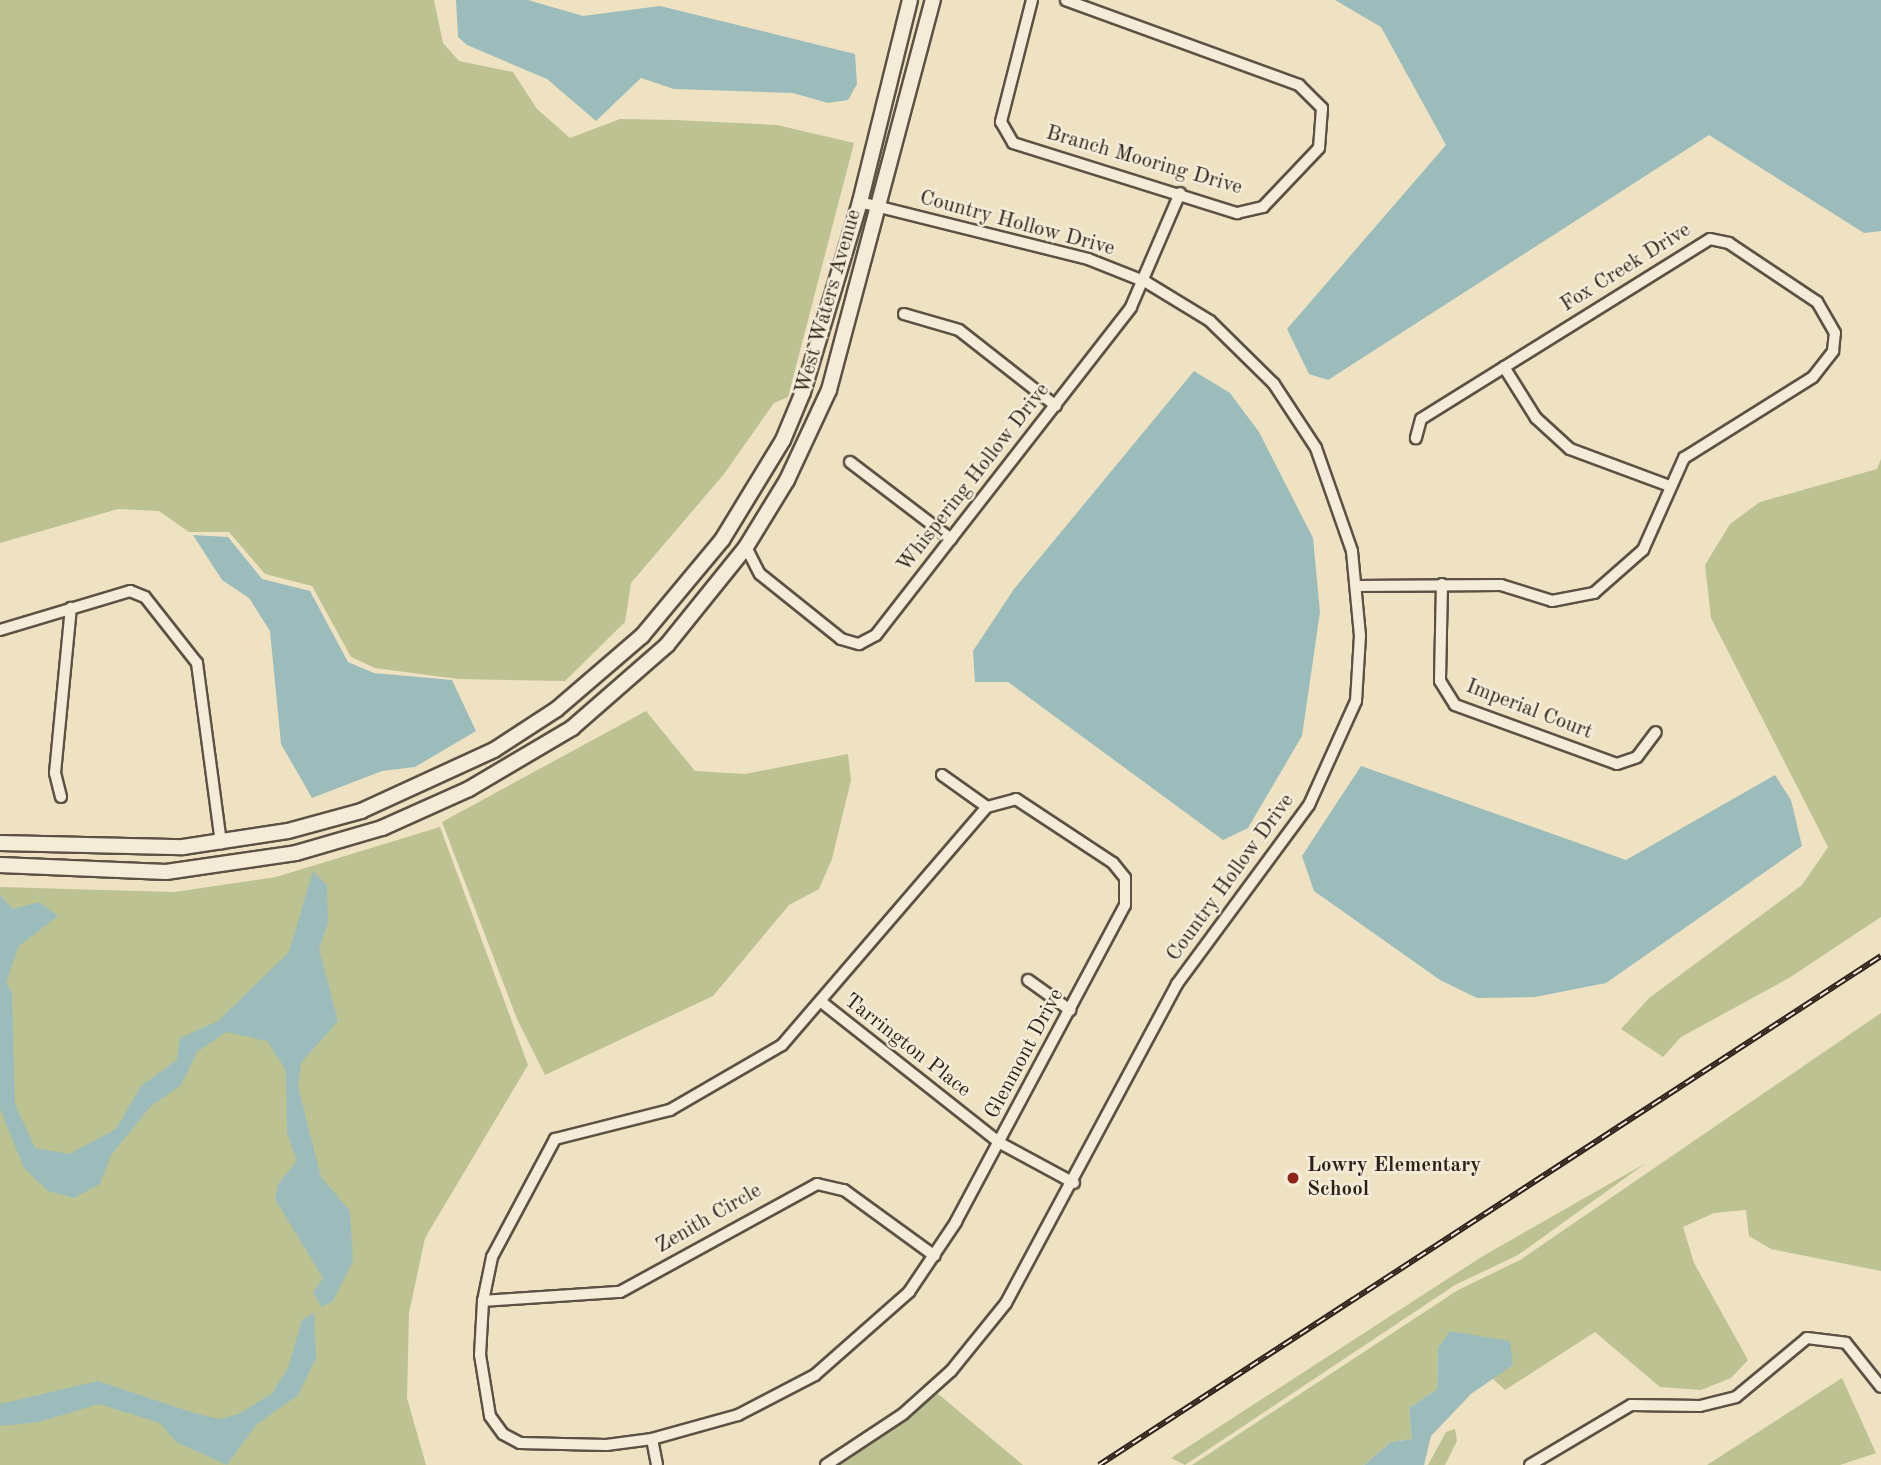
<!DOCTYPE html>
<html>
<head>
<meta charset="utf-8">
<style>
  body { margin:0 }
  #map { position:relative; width:1881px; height:1465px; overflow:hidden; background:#eee2c3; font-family:"Old Standard TT",serif }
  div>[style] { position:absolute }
  .green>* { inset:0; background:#bcc292 }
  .water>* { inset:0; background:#9cbcbb }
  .roads { filter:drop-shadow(2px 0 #5d5144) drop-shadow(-2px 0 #5d5144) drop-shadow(0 2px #5d5144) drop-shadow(0 -2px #5d5144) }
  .minor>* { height:10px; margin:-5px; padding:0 5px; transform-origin:5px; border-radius:5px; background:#f4ecd8 }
  .tertiary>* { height:14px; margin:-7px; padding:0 7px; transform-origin:7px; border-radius:7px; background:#f4ecd8 }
  .rail>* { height:6px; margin-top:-3px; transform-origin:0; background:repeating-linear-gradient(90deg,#f4ecd8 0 10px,#2d2119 0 20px); box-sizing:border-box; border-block:2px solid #2d2119 }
  .dots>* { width:19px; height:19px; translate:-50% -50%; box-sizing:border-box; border:4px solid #f4ecd8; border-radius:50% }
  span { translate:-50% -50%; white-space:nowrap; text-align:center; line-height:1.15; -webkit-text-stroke:5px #f4ecd8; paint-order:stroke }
  .street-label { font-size:21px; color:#2d2119 }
  .poi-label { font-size:21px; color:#2d2119; font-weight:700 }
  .left { translate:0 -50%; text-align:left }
</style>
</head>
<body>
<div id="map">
  <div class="green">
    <i style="clip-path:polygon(0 0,434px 0,443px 43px,459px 61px,513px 72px,537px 109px,570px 138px,620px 119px,675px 120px,777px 125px,854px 143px,788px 397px,774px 403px,724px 474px,631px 583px,625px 622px,565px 681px,458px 679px,375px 668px,351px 657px,312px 586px,265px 574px,229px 532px,189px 532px,159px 511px,118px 509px,0 543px)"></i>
    <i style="clip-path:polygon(1881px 459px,1881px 917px,1789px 978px,1681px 1037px,1663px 1057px,1621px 1029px,1649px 998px,1802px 885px,1828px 847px,1711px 618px,1705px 565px,1730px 524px,1760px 502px,1877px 469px)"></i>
    <i style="clip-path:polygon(646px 711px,695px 771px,745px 774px,848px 754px,851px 780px,832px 859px,819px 889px,789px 905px,713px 996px,545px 1075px,517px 1019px,442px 822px)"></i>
    <i style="clip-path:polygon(440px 827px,528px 1065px,425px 1238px,409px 1313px,407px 1398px,426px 1465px,0 1465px,0 887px,174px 892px,276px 877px)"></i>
    <i style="clip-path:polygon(1881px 1013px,1881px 1271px,1771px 1249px,1749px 1236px,1746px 1210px,1714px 1213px,1683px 1227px,1694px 1263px,1748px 1360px,1731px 1378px,1701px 1390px,1660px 1387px,1595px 1332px,1505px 1390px,1492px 1378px,1513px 1365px,1438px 1348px,1437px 1389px,1409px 1408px,1412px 1439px,1391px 1442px,1364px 1465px,1192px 1465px,1458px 1290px,1520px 1260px)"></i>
    <i style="clip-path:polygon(1646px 1163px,1518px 1255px,1455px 1285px,1185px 1465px,1171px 1458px,1483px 1256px)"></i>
    <i style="clip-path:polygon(1842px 1378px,1876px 1453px,1840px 1465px,1707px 1465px)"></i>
    <i style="clip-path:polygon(937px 1393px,1023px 1465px,839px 1465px,907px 1420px)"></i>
    <i style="clip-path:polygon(1455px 1429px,1457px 1441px,1445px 1465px,1428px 1465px,1446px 1432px)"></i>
  </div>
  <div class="water">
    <i style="clip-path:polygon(456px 0,528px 0,583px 16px,660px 6px,855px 54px,857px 84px,848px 100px,828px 103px,793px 93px,674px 89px,641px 78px,596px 121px,547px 79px,467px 45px,458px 37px)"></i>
    <i style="clip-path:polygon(1335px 0,1881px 0,1881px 231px,1864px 233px,1709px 135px,1328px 380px,1309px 374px,1287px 329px,1446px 145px,1381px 27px)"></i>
    <i style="clip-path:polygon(1194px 371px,1230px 393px,1259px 432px,1313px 538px,1320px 612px,1302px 736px,1248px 828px,1223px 840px,1008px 682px,975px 682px,973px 651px,1014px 589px)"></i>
    <i style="clip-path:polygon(193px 535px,228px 537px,262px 579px,310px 591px,348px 662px,374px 673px,452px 680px,476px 731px,415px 767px,382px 771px,312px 798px,281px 744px,270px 631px,249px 598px,222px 580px)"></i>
    <i style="clip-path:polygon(1361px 766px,1626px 860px,1775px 775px,1791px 800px,1802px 846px,1606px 983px,1535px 997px,1477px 998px,1440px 980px,1314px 891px,1302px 856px)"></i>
    <i style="clip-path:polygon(313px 871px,327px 885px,328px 923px,319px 949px,338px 1021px,301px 1063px,298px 1087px,321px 1177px,350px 1211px,353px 1261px,333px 1301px,322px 1307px,313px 1293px,323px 1278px,275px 1199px,278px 1184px,297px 1161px,287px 1133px,286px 1070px,267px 1041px,226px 1032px,197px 1052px,181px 1085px,151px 1106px,111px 1155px,100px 1184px,74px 1198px,48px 1191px,24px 1168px,0 1109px,0 895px,13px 909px,39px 902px,58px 916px,19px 946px,6px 982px,12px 993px,15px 1104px,35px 1148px,69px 1154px,116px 1129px,141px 1086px,177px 1060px,180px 1038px,218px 1021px,289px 952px)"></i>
    <i style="clip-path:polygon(314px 1313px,316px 1358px,298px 1395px,256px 1425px,227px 1465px,176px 1442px,160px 1423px,99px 1404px,39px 1422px,0 1426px,0 1404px,98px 1381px,194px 1413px,220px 1419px,241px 1413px,272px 1393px,288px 1368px,302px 1320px)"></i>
    <i style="clip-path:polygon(1450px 1331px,1510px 1341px,1513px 1365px,1471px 1394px,1431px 1436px,1424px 1465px,1364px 1465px,1391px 1442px,1412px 1439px,1409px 1408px,1437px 1389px,1438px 1348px)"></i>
  </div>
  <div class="roads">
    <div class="minor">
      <i style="left:1032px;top:0;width:126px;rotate:104.3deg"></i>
      <i style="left:1001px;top:122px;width:24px;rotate:60deg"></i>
      <i style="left:1013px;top:143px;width:235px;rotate:17.4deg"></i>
      <i style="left:1237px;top:213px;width:27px;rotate:-13deg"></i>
      <i style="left:1263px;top:207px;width:81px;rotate:-46.5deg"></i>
      <i style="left:1319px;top:148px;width:40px;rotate:-85.7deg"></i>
      <i style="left:1322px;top:108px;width:33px;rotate:-135deg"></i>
      <i style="left:1299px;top:85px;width:248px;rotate:-160deg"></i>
      <i style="left:904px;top:314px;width:57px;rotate:16.2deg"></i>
      <i style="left:959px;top:330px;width:123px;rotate:38.1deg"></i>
      <i style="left:1504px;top:367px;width:60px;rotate:57.9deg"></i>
      <i style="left:1536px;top:418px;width:46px;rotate:42.4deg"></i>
      <i style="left:1570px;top:449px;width:103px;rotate:20.4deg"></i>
      <i style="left:850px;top:462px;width:127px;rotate:37.3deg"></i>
      <i style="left:746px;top:547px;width:30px;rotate:63deg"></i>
      <i style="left:760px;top:574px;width:104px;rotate:38.7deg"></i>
      <i style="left:841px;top:639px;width:19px;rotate:16deg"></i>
      <i style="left:859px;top:644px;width:19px;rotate:-28deg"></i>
      <i style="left:876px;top:635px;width:415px;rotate:-52.1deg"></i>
      <i style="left:1131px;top:307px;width:124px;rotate:-66.7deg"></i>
      <i style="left:1442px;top:584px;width:97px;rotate:91.2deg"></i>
      <i style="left:1440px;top:681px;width:28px;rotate:58deg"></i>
      <i style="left:1455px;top:705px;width:172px;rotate:20deg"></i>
      <i style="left:1617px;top:764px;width:21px;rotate:-19deg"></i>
      <i style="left:1637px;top:757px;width:31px;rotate:-53deg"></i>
      <i style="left:1356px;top:586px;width:145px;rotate:-0.4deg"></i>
      <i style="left:1501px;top:585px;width:53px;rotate:17.4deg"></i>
      <i style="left:1552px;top:601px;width:43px;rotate:-10.8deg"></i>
      <i style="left:1594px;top:593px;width:65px;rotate:-41.3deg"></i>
      <i style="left:1643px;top:550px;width:101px;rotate:-66deg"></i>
      <i style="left:1684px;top:458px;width:152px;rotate:-32.1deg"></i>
      <i style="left:1813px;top:377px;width:33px;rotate:-52deg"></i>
      <i style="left:1833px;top:351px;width:18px;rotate:-84deg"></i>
      <i style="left:1835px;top:333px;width:36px;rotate:-120deg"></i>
      <i style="left:1817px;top:302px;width:106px;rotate:-146.2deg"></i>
      <i style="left:1729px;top:243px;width:19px;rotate:-168deg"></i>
      <i style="left:1710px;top:239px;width:340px;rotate:148.1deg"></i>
      <i style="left:1421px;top:419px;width:20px;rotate:105deg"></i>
      <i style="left:0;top:630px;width:136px;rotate:-16.7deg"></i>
      <i style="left:130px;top:591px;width:16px;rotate:22deg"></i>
      <i style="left:145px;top:597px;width:84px;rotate:51.8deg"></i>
      <i style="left:197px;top:663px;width:182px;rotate:82.4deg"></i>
      <i style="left:942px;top:775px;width:55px;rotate:35.4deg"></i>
      <i style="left:61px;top:797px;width:25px;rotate:-104deg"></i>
      <i style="left:55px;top:773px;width:166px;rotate:-84.5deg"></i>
      <i style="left:1016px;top:799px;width:116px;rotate:33.4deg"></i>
      <i style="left:1113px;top:863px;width:19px;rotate:51deg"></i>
      <i style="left:1125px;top:878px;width:27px;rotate:90deg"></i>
      <i style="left:1125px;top:905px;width:359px;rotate:118.1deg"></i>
      <i style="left:956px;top:1222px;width:84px;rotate:123.9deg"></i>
      <i style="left:909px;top:1292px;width:125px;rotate:138.6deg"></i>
      <i style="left:815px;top:1375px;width:87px;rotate:152.5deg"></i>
      <i style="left:738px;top:1415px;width:89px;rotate:164.4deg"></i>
      <i style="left:652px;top:1439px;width:46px;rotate:172.6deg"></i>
      <i style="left:606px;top:1445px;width:86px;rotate:-178.7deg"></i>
      <i style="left:520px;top:1443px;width:19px;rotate:-152deg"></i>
      <i style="left:503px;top:1434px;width:22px;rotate:-126deg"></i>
      <i style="left:490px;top:1416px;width:62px;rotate:-99.3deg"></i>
      <i style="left:480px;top:1355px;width:54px;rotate:-86.8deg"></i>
      <i style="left:483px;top:1301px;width:45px;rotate:-78.4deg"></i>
      <i style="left:492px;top:1257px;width:134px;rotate:-61.9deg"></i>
      <i style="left:555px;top:1139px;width:119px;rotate:-14.2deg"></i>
      <i style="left:670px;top:1110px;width:129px;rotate:-30.1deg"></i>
      <i style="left:782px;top:1045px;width:314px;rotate:-49.3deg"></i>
      <i style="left:987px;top:807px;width:30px;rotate:-15deg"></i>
      <i style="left:1028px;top:980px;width:52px;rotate:35.5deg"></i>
      <i style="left:824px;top:1004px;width:224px;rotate:38.3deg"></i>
      <i style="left:1000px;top:1143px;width:84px;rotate:28.4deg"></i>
      <i style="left:483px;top:1301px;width:137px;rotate:-3.8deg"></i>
      <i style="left:620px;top:1292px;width:225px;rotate:-28.7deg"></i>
      <i style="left:817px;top:1184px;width:28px;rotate:13deg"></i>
      <i style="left:844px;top:1190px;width:112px;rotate:36deg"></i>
      <i style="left:652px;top:1439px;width:26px;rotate:79deg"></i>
      <i style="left:826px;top:1465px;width:92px;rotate:-33.5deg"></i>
      <i style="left:903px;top:1414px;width:64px;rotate:-41.9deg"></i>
      <i style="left:951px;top:1371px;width:87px;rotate:-51deg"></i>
      <i style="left:1006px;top:1303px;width:362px;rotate:-61.8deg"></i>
      <i style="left:1177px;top:984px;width:222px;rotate:-53.6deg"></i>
      <i style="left:1309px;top:805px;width:114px;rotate:-65.7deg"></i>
      <i style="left:1356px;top:701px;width:65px;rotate:-86.5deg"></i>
      <i style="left:1360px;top:636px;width:85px;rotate:-95.4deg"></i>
      <i style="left:1352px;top:551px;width:109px;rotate:-109.3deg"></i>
      <i style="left:1316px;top:448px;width:77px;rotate:-123.3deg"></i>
      <i style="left:1274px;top:384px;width:90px;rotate:-135.5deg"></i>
      <i style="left:1210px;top:321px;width:75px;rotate:-148.6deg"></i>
      <i style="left:1146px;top:282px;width:62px;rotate:-158.4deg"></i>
      <i style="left:1088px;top:259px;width:235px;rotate:-166deg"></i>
      <i style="left:1530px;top:1465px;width:117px;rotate:-30.7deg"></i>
      <i style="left:1631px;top:1405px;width:69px;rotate:0.8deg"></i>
      <i style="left:1700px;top:1406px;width:37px;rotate:-14deg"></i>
      <i style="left:1736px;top:1397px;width:92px;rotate:-39.7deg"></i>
      <i style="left:1807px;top:1338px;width:39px;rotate:7deg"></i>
      <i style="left:1846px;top:1343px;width:56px;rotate:51.5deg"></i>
    </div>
    <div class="tertiary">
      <i style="left:0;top:843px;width:183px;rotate:1.3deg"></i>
      <i style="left:183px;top:847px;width:106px;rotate:-8.7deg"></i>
      <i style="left:288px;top:831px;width:76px;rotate:-15.3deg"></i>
      <i style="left:361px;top:811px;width:146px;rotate:-24.6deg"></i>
      <i style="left:494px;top:750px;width:75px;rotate:-33.1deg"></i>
      <i style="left:557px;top:709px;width:112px;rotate:-40.7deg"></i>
      <i style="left:642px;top:636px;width:125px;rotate:-50.2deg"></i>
      <i style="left:722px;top:540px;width:117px;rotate:-58.6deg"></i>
      <i style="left:783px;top:440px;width:52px;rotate:-67.4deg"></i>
      <i style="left:803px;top:392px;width:198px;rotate:-73.3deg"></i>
      <i style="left:860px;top:202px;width:208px;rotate:-76.1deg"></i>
      <i style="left:0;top:865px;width:166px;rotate:2.4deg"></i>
      <i style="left:166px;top:872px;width:131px;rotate:-8.3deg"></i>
      <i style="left:296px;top:853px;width:90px;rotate:-16.2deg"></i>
      <i style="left:382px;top:828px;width:95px;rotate:-24.1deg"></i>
      <i style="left:469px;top:789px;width:120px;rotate:-30.6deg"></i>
      <i style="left:572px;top:728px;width:126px;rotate:-41.1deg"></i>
      <i style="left:667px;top:645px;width:126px;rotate:-51.1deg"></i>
      <i style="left:746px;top:547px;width:79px;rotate:-58.5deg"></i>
      <i style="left:787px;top:480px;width:99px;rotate:-65deg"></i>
      <i style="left:829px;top:390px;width:404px;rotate:-75.1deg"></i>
    </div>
  </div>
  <div class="rail">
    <i style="left:1099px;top:1465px;width:933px;rotate:-33.06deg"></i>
  </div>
  <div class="dots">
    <i style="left:1293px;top:1178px;background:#8f2418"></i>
  </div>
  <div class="street-label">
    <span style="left:1144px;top:161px;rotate:16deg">Branch Mooring Drive</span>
    <span style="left:1017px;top:224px;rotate:15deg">Country Hollow Drive</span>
    <span style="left:1626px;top:268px;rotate:-32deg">Fox Creek Drive</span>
    <span style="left:829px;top:302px;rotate:-74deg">West Waters Avenue</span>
    <span style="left:974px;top:478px;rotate:-52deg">Whispering Hollow Drive</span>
    <span style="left:1529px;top:710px;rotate:21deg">Imperial Court</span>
    <span style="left:1231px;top:878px;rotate:-54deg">Country Hollow Drive</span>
    <span style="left:907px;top:1046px;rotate:38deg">Tarrington Place</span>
    <span style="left:1025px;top:1054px;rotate:-62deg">Glenmont Drive</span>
    <span style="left:709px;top:1219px;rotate:-30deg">Zenith Circle</span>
  </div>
  <div class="poi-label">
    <span class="left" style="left:1307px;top:1178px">Lowry Elementary<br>School</span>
  </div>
</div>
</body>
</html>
